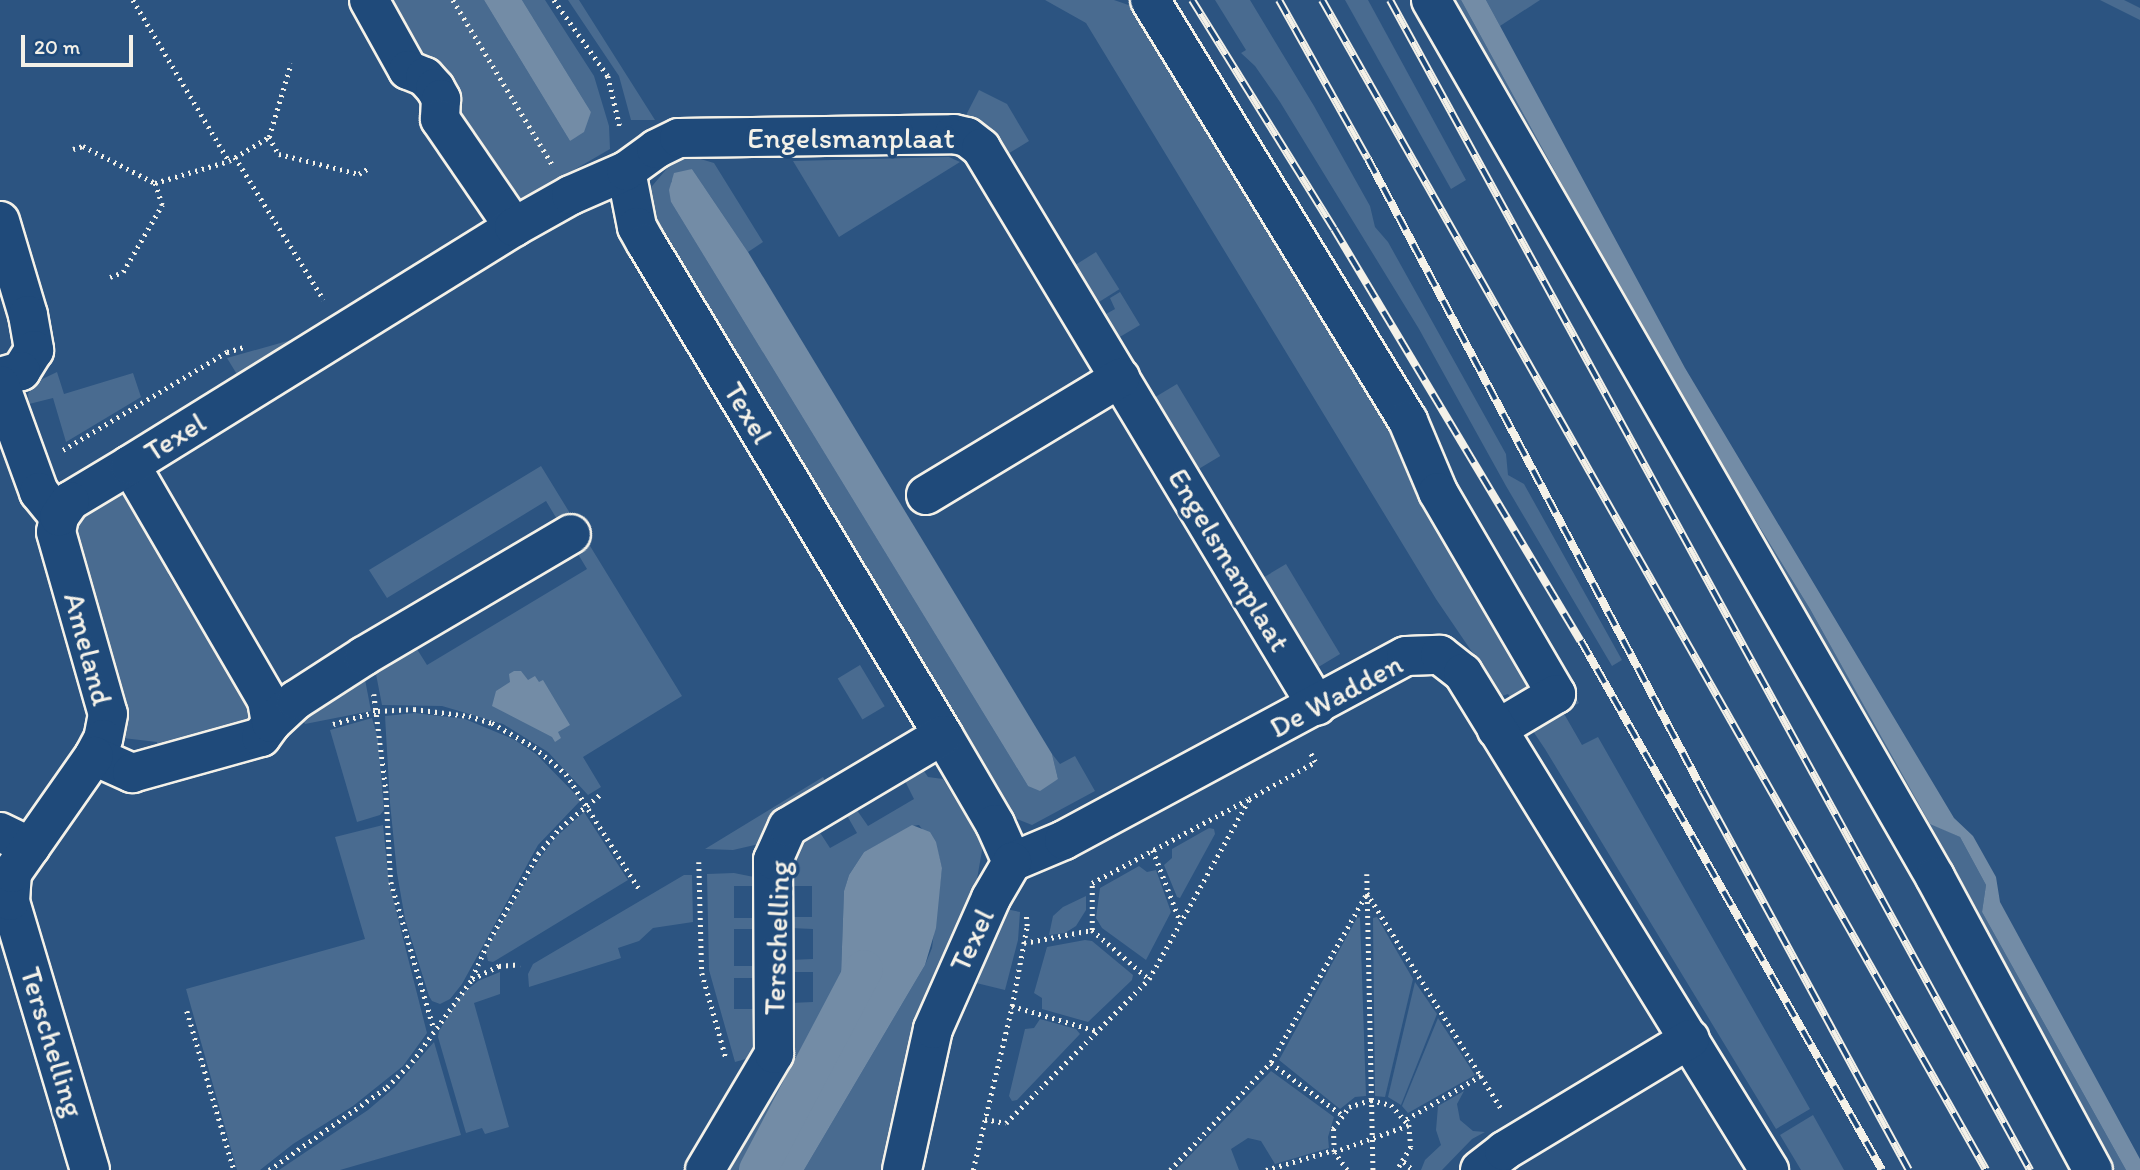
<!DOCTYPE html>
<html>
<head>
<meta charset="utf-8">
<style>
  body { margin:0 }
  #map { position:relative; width:2140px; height:1170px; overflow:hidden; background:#2c5481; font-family:Itim,sans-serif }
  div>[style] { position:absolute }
  .green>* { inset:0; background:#496b90; transform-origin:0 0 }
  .water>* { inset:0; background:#738ca6 }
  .canal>* { height:38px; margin:-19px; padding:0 19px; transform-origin:19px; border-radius:19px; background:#738ca6 }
  .path>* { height:4.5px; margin-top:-2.25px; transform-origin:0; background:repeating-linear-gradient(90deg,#f4f1e8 0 2px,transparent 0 7px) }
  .roads { filter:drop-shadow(2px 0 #f4f1e8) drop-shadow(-2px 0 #f4f1e8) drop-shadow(0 2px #f4f1e8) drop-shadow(0 -2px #f4f1e8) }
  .minor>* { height:38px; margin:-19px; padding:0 19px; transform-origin:19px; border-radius:19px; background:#1f4a7a }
  .rail>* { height:8px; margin-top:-4px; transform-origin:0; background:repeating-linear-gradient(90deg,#1f4a7a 0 16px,#f4f1e8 0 32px); box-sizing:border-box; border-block:2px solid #f4f1e8 }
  span { translate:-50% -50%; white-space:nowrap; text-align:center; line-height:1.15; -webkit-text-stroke:7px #1f4a7a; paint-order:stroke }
  .street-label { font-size:30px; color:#f4f1e8 }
  .scale { position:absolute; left:21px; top:35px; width:112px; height:32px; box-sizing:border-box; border:4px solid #f4f1e8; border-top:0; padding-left:9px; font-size:21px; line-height:24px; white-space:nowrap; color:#f4f1e8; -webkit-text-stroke:5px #1f4a7a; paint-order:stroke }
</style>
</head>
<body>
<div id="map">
  <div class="green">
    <i style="clip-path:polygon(390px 0,484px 0,570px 141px,591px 112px,522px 0,545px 0,594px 76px,609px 126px,610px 149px,517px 203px,513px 201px)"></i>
    <i style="clip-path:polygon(568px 0,579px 0,655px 120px,631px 120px,619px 76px)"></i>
    <i style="clip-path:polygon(1045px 0,1114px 0,1140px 9px,1554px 661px,1579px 703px,1563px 712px,1582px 745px,1598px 737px,1810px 1109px,1776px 1129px,1545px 749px,1508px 694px,1502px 696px,1436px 599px,1086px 23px)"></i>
    <i style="clip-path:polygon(1215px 0,1250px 0,1314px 106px,1370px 206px,1375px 227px,1388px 242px,1506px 454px,1508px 475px,1524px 484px,1622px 660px,1612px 666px,1506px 486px,1419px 329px,1280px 102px,1255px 66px,1241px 53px,1246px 50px)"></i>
    <i style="clip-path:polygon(1345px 0,1368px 0,1466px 180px,1451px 189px)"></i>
    <i style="clip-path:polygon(1448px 0,1461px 0,1668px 378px,1810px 609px,1930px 823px,1960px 837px,1986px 885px,1982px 912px,2126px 1170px,2080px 1170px)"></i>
    <i style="clip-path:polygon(1486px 0,1540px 0,1500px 26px)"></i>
    <i style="clip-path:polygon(2100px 0,2124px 0,2140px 8px,2140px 20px)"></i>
    <i style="clip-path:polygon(979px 90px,1007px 104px,1029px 141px,1001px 158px,963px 121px)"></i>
    <i style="clip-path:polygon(949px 157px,960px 162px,839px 237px,793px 161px)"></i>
    <i style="clip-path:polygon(697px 158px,714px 163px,763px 242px,748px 252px,692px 169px,671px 181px,671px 202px,1028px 786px,1058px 779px,1052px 754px,1060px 764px,1075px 756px,1095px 791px,1032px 825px,1017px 819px,1012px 822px,656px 237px,648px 191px,674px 160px)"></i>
    <i style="left:1096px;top:252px;width:44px;height:31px;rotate:58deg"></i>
    <i style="clip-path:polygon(1120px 292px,1140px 325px,1113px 341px,1099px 318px,1115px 309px,1110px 298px)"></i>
    <i style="clip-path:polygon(291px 340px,294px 349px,241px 381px,227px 358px)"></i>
    <i style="clip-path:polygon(57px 372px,64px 394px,133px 373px,141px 397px,66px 442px,53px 398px,29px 404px,28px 394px,34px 383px)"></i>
    <i style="left:1177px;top:384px;width:84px;height:34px;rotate:59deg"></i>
    <i style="clip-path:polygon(541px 466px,682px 696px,583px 757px,601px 787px,588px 795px,548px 752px,503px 724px,442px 706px,382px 705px,375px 669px,415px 646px,427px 665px,587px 569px,546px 501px,387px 598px,369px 570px)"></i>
    <i style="clip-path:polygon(124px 485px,175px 569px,168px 574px,238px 690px,246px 685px,251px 715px,240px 726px,156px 751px,157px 742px,123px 738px,72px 544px,79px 515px)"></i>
    <i style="left:1286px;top:564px;width:105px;height:32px;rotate:59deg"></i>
    <i style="left:860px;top:665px;width:48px;height:26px;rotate:59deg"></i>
    <i style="clip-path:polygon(364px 674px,371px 711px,305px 724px,300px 716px)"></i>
    <i style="clip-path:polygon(415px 713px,465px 719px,513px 739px,536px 754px,581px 800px,538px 845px,462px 984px,450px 999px,440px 1004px,432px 1001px,429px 996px,405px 919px,397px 873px,390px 803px,385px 716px)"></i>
    <i style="clip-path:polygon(372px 718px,378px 739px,384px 810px,380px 815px,357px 822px,330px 730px)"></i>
    <i style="clip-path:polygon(915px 769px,924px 771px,928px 777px,943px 779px,983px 845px,974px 896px,884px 1170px,804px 1170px,925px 965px,932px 948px,942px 868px,937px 849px,919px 825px,912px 826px,864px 852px,849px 875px,844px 891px,839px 1031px,760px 1170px,726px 1170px,790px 1003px,813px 1002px,813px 972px,791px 972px,790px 960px,813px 959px,813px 929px,790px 928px,789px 917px,812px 917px,812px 886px,789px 886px,794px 847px,817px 828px,830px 848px,857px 833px,845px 812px,854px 806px,868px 826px,914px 799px,903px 777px)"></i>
    <i style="clip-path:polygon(823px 777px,829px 787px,771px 822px,763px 830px,759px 844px,733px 850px,705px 849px)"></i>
    <i style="clip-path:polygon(584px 812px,628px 880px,493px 962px,488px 961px,486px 952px,494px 936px,540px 858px,556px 837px)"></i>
    <i style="clip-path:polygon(383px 825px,389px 883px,427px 1033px,403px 1066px,353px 1106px,293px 1144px,260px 1170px,237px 1170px,186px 989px,365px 939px,335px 837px)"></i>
    <i style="clip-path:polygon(1209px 828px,1214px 829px,1215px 834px,1180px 898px,1177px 897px,1164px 865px,1172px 858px,1172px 849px)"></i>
    <i style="clip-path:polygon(1139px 866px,1147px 872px,1156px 870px,1171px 912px,1146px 960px,1102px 928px,1096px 918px,1100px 888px)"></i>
    <i style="clip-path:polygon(734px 873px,759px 878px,757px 886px,734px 886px,734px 918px,757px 918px,757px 929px,734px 929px,734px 966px,758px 966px,757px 978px,734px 978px,734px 1009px,758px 1009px,756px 1056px,735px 1062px,709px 970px,707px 874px)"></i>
    <i style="clip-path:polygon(684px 875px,692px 875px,693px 922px,653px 928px,639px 941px,618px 948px,621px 958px,529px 987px,528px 974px,533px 964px)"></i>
    <i style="clip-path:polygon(1086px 896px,1086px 910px,1076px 926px,1065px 933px,1049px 935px,1053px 916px,1063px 907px)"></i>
    <i style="clip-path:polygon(1001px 908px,1020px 912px,1018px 940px,1005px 990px,968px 981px)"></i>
    <i style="clip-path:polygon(1360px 917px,1366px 1096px,1355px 1097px,1340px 1109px,1279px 1060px,1357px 918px)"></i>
    <i style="clip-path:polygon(1377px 917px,1413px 979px,1385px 1097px,1375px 1096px,1373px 918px)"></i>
    <i style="clip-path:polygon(1085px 940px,1092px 941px,1133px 975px,1132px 980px,1088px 1022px,1042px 1009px,1042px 998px,1034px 993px,1047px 947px)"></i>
    <i style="clip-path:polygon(500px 972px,500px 994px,474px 1003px,509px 1127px,485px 1134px,482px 1128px,466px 1133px,438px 1037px,439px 1031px,462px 994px,478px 981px)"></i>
    <i style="clip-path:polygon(1415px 982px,1437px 1014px,1401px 1105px,1388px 1097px)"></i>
    <i style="clip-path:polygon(1438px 1018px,1475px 1075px,1408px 1113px,1402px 1106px)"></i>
    <i style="clip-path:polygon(1040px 1019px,1076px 1029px,1080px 1034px,1017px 1100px,1012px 1101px,1009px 1096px,1025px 1029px,1034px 1028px)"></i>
    <i style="clip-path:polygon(434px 1042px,461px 1135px,340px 1170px,279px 1170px,368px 1110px,395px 1087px)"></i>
    <i style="clip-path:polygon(1271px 1071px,1334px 1117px,1328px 1137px,1329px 1148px,1275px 1164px,1261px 1141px,1248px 1138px,1231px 1149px,1239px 1170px,1176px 1170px)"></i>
    <i style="clip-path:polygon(1464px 1091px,1457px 1104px,1460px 1120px,1473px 1131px,1485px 1132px,1472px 1139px,1442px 1170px,1421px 1170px,1425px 1160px,1441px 1145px,1436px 1130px,1438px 1106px)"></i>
    <i style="clip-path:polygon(1813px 1115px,1844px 1170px,1801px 1170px,1780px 1135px)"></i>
  </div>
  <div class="water">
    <i style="clip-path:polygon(484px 0,522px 0,591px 112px,584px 132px,570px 141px)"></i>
    <i style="clip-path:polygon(1461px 0,1486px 0,1685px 368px,1954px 818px,1973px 836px,1996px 877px,2000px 902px,2140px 1159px,2140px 1170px,2126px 1170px,1982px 912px,1986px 885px,1960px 837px,1930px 824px,1810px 609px,1668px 378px)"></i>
    <i style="clip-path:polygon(692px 169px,748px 252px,1052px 754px,1058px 779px,1040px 791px,1028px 786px,671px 202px,669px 190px,674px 173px)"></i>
    <i style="clip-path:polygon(514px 671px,521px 671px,528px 680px,535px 676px,539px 682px,543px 680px,570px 725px,558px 732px,561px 738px,555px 742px,552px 737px,492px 706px,496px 691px,510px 682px,509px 674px)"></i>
    <i style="clip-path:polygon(912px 825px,930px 832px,936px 842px,942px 868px,936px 928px,925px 965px,804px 1170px,760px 1170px,839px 1031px,844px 891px,849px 875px,864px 852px)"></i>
  </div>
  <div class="canal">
    <i style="left:758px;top:1170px;width:227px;rotate:-62.2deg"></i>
  </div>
  <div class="path">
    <i style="left:133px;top:0;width:187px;rotate:59.2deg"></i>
    <i style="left:229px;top:161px;width:47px;rotate:-31deg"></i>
    <i style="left:269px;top:137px;width:20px;rotate:60deg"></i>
    <i style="left:279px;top:154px;width:82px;rotate:14deg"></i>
    <i style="left:359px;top:174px;width:13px;rotate:-32deg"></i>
    <i style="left:453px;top:0;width:192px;rotate:58.9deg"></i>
    <i style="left:554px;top:0;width:93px;rotate:54.6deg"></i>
    <i style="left:608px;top:76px;width:52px;rotate:76.8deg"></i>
    <i style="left:269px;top:137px;width:77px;rotate:-73.4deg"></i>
    <i style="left:73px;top:149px;width:10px;rotate:-17deg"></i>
    <i style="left:83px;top:146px;width:81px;rotate:27.2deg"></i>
    <i style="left:235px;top:157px;width:168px;rotate:58.1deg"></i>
    <i style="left:110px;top:277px;width:14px;rotate:-21deg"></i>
    <i style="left:123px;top:272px;width:78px;rotate:-59.8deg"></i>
    <i style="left:162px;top:205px;width:23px;rotate:-108deg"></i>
    <i style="left:155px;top:183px;width:77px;rotate:-16.6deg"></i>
    <i style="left:63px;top:450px;width:191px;rotate:-30.9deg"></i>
    <i style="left:227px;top:352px;width:17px;rotate:-17deg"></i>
    <i style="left:374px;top:694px;width:98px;rotate:82.9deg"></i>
    <i style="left:386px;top:791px;width:91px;rotate:86.9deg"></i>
    <i style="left:391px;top:882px;width:153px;rotate:73.7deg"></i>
    <i style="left:333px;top:724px;width:47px;rotate:-16.1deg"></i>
    <i style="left:378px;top:711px;width:36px;rotate:-3deg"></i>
    <i style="left:414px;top:709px;width:55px;rotate:7.3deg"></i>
    <i style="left:469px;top:716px;width:24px;rotate:17deg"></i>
    <i style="left:492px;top:723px;width:48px;rotate:29.7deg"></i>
    <i style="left:534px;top:747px;width:42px;rotate:40.2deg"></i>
    <i style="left:566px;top:774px;width:138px;rotate:57.5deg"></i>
    <i style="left:1153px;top:850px;width:76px;rotate:69.2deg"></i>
    <i style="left:699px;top:862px;width:111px;rotate:88.5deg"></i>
    <i style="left:702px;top:973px;width:88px;rotate:74.2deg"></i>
    <i style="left:1367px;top:874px;width:296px;rotate:88.8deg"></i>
    <i style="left:1092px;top:930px;width:47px;rotate:-90deg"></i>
    <i style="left:1092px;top:883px;width:176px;rotate:-28.2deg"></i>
    <i style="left:1024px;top:943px;width:69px;rotate:-10.8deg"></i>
    <i style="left:1092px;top:930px;width:75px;rotate:40.7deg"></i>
    <i style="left:472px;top:978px;width:35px;rotate:-66deg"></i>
    <i style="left:486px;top:946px;width:106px;rotate:-60.5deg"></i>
    <i style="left:538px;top:854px;width:34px;rotate:-50deg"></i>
    <i style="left:560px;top:828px;width:55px;rotate:-39.8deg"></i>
    <i style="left:1012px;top:1006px;width:89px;rotate:16.4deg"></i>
    <i style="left:187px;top:1011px;width:166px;rotate:73.5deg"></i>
    <i style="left:1271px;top:1063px;width:87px;rotate:36.1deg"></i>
    <i style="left:1481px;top:1076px;width:38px;rotate:58deg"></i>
    <i style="left:985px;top:1119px;width:21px;rotate:11deg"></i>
    <i style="left:1006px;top:1123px;width:203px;rotate:-45.2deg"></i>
    <i style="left:1149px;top:979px;width:206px;rotate:-60.9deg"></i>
    <i style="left:1249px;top:799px;width:76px;rotate:-29.3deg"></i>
    <i style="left:1315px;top:762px;width:11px;rotate:-117deg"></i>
    <i style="left:1334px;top:1152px;width:80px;rotate:-19.8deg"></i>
    <i style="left:1404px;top:1162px;width:12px;rotate:42deg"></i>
    <i style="left:269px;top:1170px;width:144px;rotate:-35.1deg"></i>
    <i style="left:387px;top:1087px;width:35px;rotate:-45deg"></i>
    <i style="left:412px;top:1062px;width:102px;rotate:-54.1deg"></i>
    <i style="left:472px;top:979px;width:30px;rotate:-26deg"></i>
    <i style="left:499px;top:966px;width:21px;rotate:-5deg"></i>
    <i style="left:973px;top:1170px;width:169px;rotate:-76.6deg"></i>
    <i style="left:1012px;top:1006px;width:81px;rotate:-79.4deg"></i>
    <i style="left:1027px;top:926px;width:12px;rotate:-95deg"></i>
    <i style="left:1170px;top:1170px;width:148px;rotate:-46.9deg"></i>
    <i style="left:1271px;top:1062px;width:194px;rotate:-60.4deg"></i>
    <i style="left:1367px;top:893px;width:216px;rotate:58.1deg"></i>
    <i style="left:1481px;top:1076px;width:87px;rotate:149.6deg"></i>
    <i style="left:1266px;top:1170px;width:71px;rotate:-16.4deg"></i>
    <i style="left:1347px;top:1170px;width:22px;rotate:-126deg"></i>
    <i style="left:1334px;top:1152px;width:23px;rotate:-92deg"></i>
    <i style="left:1333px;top:1129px;width:27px;rotate:-54deg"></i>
    <i style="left:1349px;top:1107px;width:23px;rotate:-18deg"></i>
    <i style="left:1371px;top:1100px;width:21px;rotate:14deg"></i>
    <i style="left:1391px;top:1105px;width:27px;rotate:48deg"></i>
    <i style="left:1409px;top:1125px;width:22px;rotate:85deg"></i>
    <i style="left:1411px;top:1147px;width:27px;rotate:121deg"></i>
  </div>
  <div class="roads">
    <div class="minor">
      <i style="left:369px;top:0;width:80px;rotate:60.9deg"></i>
      <i style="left:408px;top:70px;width:18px;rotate:22deg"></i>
      <i style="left:425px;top:77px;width:15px;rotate:48deg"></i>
      <i style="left:435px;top:88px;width:13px;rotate:61deg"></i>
      <i style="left:441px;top:99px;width:20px;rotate:93deg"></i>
      <i style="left:440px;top:119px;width:131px;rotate:55.6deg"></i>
      <i style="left:1150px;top:0;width:494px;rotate:58.5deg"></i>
      <i style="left:1408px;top:421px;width:77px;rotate:67.1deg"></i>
      <i style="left:1438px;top:492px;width:234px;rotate:59.7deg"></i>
      <i style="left:1556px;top:694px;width:69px;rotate:149.3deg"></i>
      <i style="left:1431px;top:0;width:1012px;rotate:60.11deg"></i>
      <i style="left:1935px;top:877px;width:333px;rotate:61.7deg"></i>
      <i style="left:626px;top:171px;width:57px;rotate:78.9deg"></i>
      <i style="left:637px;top:227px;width:18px;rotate:61deg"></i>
      <i style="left:646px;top:243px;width:575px;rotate:58.88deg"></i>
      <i style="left:943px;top:735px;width:103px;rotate:59.7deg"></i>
      <i style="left:995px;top:824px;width:42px;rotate:65.9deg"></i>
      <i style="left:0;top:221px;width:98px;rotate:73.4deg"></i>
      <i style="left:28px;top:315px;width:36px;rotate:80deg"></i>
      <i style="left:34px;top:350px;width:25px;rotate:122deg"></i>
      <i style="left:21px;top:371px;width:22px;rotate:164deg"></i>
      <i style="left:0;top:385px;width:114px;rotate:70deg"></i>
      <i style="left:39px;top:492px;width:32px;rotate:51deg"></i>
      <i style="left:59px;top:517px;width:15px;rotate:101deg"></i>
      <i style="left:56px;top:532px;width:189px;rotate:74.1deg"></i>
      <i style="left:108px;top:714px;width:25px;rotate:101deg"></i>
      <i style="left:103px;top:739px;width:19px;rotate:118deg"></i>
      <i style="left:94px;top:756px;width:42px;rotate:24.1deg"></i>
      <i style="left:132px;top:773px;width:134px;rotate:-15.6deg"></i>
      <i style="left:261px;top:737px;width:17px;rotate:-54deg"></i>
      <i style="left:271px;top:723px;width:23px;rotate:-100deg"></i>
      <i style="left:267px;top:700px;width:272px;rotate:-120.2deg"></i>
      <i style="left:130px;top:465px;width:70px;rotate:149deg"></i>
      <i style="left:70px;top:501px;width:19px;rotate:125deg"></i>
      <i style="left:130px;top:465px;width:452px;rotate:-31.8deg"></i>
      <i style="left:514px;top:227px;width:65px;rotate:-29.3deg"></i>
      <i style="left:571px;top:195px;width:60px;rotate:-23.6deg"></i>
      <i style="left:626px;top:171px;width:37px;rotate:-36deg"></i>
      <i style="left:656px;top:149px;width:25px;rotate:-26deg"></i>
      <i style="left:679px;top:138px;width:275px;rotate:-0.8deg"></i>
      <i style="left:954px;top:134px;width:13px;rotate:13deg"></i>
      <i style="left:967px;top:137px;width:18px;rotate:38deg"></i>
      <i style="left:981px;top:148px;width:651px;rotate:58.95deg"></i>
      <i style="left:926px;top:495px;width:227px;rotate:-31.1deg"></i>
      <i style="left:271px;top:723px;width:34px;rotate:-43deg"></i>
      <i style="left:296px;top:700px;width:81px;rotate:-32.9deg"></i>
      <i style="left:364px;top:656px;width:240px;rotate:-30.5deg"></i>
      <i style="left:0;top:832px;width:34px;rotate:26deg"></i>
      <i style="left:1012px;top:862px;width:56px;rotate:-22.9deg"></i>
      <i style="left:1064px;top:840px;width:388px;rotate:-28.3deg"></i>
      <i style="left:1406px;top:656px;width:34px;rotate:-2deg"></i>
      <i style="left:1440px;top:655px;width:29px;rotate:38deg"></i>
      <i style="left:1463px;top:673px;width:584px;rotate:58.38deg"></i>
      <i style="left:90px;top:1170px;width:281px;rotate:-106.6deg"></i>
      <i style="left:10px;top:901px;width:28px;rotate:-86deg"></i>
      <i style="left:12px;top:873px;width:143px;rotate:-55deg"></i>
      <i style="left:705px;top:1170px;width:135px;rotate:-59.3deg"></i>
      <i style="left:774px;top:1054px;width:194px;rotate:-90.3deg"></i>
      <i style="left:773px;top:860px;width:36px;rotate:-66deg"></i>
      <i style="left:788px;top:827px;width:180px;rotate:-30.7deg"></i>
      <i style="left:902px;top:1170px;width:144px;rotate:-77.6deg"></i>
      <i style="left:933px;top:1029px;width:143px;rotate:-66.1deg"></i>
      <i style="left:991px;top:898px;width:42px;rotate:-59.7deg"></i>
      <i style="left:1480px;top:1170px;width:31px;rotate:-38deg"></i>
      <i style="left:1504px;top:1151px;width:217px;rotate:-31.1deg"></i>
    </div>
  </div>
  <div class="rail">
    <i style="left:1192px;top:0;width:269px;rotate:58.2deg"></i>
    <i style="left:1334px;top:229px;width:480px;rotate:59.1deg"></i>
    <i style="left:1581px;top:641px;width:609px;rotate:60.36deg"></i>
    <i style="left:1279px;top:0;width:182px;rotate:60.8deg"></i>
    <i style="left:1368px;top:159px;width:715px;rotate:62.07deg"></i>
    <i style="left:1703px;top:791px;width:431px;rotate:61.5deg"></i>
    <i style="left:1322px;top:0;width:1345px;rotate:60.42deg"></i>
    <i style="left:1390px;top:0;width:1334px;rotate:61.32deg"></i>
  </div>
  <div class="street-label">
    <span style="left:851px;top:138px">Engelsmanplaat</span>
    <span style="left:748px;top:413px;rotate:59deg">Texel</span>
    <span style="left:175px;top:437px;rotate:-32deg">Texel</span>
    <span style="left:1229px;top:560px;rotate:59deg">Engelsmanplaat</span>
    <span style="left:88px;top:649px;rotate:75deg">Ameland</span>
    <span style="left:1336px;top:696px;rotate:-28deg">De Wadden</span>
    <span style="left:777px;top:938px;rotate:-88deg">Terschelling</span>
    <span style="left:972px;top:940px;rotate:-65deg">Texel</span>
    <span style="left:52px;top:1042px;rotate:73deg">Terschelling</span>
  </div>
  <div class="scale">20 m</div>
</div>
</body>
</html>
